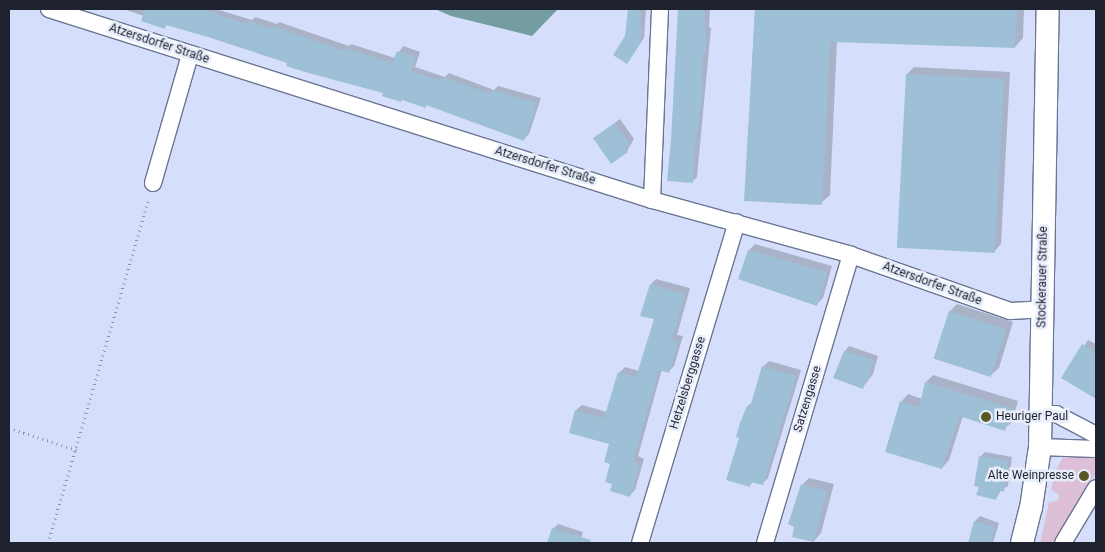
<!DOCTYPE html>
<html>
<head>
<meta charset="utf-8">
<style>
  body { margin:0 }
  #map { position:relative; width:1105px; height:552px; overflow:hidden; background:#d5dffb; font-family:Roboto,sans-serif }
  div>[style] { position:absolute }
  .green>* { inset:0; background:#ddc0d7 }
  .water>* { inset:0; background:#749da2 }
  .shadow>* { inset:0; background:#0003 }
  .building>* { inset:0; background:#9ec0d7; transform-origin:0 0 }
  .path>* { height:3px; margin-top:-1.5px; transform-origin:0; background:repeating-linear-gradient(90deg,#8c94a9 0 1px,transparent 0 5px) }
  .roads { filter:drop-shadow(1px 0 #6a7593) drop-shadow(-1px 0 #6a7593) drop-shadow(0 1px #6a7593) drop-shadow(0 -1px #6a7593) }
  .street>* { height:16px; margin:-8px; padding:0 8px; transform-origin:8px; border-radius:8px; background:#fff }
  .secondary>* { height:22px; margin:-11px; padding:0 11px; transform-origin:11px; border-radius:11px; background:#fff }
  .dots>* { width:14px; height:14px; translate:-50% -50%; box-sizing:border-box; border:2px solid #e7edfb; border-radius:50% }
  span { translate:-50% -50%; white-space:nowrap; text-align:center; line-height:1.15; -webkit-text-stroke:5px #e7edfb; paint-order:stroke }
  .street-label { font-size:12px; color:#1d222e }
  .poi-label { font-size:12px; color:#1d222e }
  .left { translate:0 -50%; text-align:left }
  .right { translate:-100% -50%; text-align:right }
  .frame { position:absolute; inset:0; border:10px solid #1d222e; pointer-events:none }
</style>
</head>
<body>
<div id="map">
  <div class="green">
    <i style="clip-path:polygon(1096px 455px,1096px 473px,1053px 543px,1040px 543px,1049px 502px,1057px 501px,1059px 498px,1058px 494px,1051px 490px,1055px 472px,1063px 457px)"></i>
  </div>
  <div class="water">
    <i style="clip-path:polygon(435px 9px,558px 9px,532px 36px,451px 16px)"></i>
  </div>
  <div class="shadow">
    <i style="clip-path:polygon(123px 9px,216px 9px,252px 20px,255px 17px,277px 24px,279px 22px,349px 46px,351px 44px,395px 58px,403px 46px,420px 52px,415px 67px,445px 77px,449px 73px,494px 90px,498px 86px,541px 98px,529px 134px,524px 139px,427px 104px,425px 106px,168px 24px,165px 27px,144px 16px)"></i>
    <i style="clip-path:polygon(628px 9px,646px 9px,644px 38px,627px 63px)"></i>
    <i style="clip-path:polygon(680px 9px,710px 9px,709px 27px,711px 28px,697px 177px,693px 181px,677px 78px)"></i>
    <i style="clip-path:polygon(755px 9px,1024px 9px,1023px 38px,1015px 47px,837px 41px,830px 195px,821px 203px,745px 200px)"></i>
    <i style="clip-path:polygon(914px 67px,1010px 72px,1001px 244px,994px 252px,907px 74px)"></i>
    <i style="clip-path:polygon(620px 119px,634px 139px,627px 151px,600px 134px)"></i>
    <i style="clip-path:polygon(755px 244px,832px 266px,823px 298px,816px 305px,749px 250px)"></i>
    <i style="clip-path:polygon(656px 279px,690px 288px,677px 335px,683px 336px,674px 366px,669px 371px,662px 369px,638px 456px,644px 459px,635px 490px,630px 495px,612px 463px,611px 443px,576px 410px,582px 405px,607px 412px,619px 373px,625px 367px,639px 371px,655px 318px,642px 315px,651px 284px)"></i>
    <i style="clip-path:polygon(957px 304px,1013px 322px,999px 368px,991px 375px,950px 311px)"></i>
    <i style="clip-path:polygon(1088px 340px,1096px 344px,1096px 393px,1093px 396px,1063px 378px)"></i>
    <i style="clip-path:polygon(849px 346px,878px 356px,873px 374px,863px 387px,845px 351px)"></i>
    <i style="clip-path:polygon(769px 361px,801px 370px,768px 478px,762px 484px,754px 481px,749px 486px,740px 437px,741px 424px,748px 406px,753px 401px,763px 367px)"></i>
    <i style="clip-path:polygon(933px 375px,1018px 401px,1012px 422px,1004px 429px,963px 416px,949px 460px,942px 468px,901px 402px,908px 394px,922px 399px,926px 382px)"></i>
    <i style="clip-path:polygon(985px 452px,1012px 457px,1008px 486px,1001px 490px,996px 499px,980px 486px,980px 457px)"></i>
    <i style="clip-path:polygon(809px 478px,834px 484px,821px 533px,814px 541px,802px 485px)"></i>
    <i style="clip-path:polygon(980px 516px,999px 523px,993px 543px,969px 543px,975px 521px)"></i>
    <i style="clip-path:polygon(558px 524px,583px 532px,580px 543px,548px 543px,553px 529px)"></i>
  </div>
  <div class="building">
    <i style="clip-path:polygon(145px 9px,204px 9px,248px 25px,249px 21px,272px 29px,273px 26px,344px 51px,345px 48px,392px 63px,397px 51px,416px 57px,411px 71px,441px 81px,443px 77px,490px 94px,492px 90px,537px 103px,524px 141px,426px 105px,426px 108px,402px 100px,401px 102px,382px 96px,383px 93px,305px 72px,286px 66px,287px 63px,208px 37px,166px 25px,165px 29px,141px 21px)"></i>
    <i style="clip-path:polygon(628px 9px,641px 9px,640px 29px,642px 29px,640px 44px,627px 64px,613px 55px,625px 36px)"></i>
    <i style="clip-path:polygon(678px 9px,705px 9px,706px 52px,703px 52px,701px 86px,703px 86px,698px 134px,696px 134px,693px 183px,667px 181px,671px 140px)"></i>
    <i style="clip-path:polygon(755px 9px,1017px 9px,1015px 48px,830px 42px,822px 205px,744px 201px)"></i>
    <i style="left:906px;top:74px;width:98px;height:174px;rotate:3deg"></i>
    <i style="clip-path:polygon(615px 123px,630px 145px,625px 148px,628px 152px,611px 164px,593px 138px)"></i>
    <i style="clip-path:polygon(748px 250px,827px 272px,817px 306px,738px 279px)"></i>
    <i style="clip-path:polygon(650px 284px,685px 294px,672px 340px,678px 342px,669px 373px,659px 370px,642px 429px,633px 462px,640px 464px,630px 497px,610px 491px,612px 484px,605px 482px,610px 464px,604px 462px,609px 444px,569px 433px,575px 410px,604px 418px,618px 372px,636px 377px,654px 319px,640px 316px)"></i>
    <i style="left:949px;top:311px;width:60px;height:50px;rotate:18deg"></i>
    <i style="clip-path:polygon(1082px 344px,1096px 352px,1096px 399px,1061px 378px)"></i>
    <i style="clip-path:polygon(844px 351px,874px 360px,868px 380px,866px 379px,863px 389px,833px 378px)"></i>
    <i style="clip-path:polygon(762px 366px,796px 376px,763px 485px,751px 482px,750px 487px,726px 480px,739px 438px,736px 437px,740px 423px,747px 406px,750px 407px)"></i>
    <i style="clip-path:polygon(925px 382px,1012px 408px,1005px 431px,959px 416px,942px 469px,885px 452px,900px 401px,919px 407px)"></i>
    <i style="clip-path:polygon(979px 456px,1008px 461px,1004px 492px,998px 490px,996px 500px,976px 495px,979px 487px,974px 486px)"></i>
    <i style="clip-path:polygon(801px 484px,827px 491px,814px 542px,792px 537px,794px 527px,788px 524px)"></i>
    <i style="clip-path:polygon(974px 521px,995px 527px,990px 543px,968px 543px)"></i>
    <i style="clip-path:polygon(552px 528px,591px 540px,590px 543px,547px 543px)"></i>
  </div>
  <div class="path">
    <i style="left:9px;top:428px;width:71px;rotate:17.9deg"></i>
    <i style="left:48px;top:543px;width:359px;rotate:-73.7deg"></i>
  </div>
  <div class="roads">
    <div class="street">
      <i style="left:49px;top:9px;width:633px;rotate:17.58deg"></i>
      <i style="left:652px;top:200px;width:206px;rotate:15.4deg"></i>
      <i style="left:851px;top:255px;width:169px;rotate:19.4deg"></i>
      <i style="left:1010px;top:311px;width:33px;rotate:-3deg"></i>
      <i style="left:153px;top:183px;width:133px;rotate:-73.9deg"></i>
      <i style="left:652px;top:200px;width:191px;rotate:-87.6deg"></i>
      <i style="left:1040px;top:414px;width:16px"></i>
      <i style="left:1056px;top:414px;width:45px;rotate:27.7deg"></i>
      <i style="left:1040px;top:447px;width:56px;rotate:2deg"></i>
      <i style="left:640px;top:543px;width:335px;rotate:-73.2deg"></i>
      <i style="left:765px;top:543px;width:301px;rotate:-73.4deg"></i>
      <i style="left:1063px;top:543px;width:64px;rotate:-59deg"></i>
    </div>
    <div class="secondary">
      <i style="left:1022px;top:543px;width:36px;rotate:-76deg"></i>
      <i style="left:1031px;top:508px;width:62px;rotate:-81.6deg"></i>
      <i style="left:1040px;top:447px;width:438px;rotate:-89deg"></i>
    </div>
  </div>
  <div class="dots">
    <i style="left:986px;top:417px;background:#595926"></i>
    <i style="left:1084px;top:476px;background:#595926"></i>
  </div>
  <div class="street-label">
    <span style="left:159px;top:44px;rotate:18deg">Atzersdorfer Straße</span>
    <span style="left:545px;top:166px;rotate:17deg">Atzersdorfer Straße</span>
    <span style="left:1043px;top:277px;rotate:-89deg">Stockerauer Straße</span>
    <span style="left:932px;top:284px;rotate:20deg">Atzersdorfer Straße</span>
    <span style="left:688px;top:383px;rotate:-73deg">Hetzelsberggasse</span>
    <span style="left:808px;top:399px;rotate:-73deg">Satzengasse</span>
  </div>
  <div class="poi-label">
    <span class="left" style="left:996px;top:417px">Heuriger Paul</span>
    <span class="right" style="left:1074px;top:476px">Alte Weinpresse</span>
  </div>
  <div class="frame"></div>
</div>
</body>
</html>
